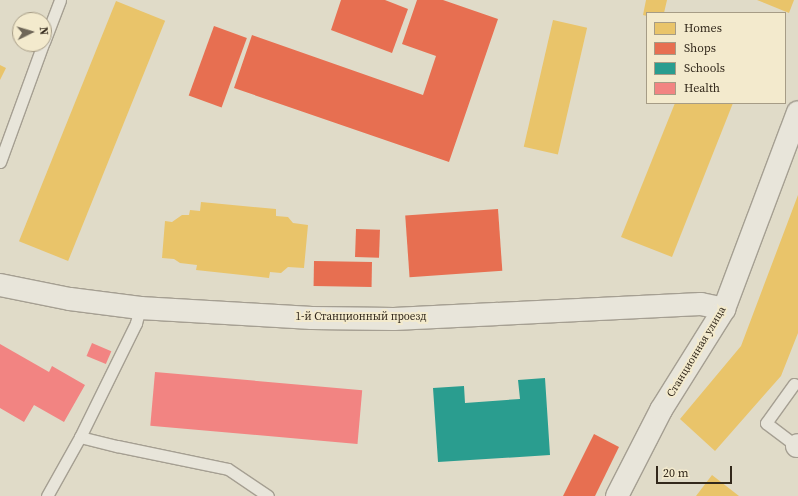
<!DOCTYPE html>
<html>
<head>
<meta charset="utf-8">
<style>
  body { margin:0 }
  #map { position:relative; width:798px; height:496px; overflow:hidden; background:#e0dbc8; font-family:"Source Serif 4",serif }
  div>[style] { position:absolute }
  .homes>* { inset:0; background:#e9c46a; transform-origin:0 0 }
  .shops>* { inset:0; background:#e76f51; transform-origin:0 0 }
  .schools>* { inset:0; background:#2a9d8f }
  .health>* { inset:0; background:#f28482; transform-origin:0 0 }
  .roads { filter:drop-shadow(1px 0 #a59f92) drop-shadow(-1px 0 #a59f92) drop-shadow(0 1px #a59f92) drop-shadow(0 -1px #a59f92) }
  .lane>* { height:11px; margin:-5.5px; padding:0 5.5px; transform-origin:5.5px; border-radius:5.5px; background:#e8e5da }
  .street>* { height:22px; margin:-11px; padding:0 11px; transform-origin:11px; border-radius:11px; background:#e8e5da }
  span { translate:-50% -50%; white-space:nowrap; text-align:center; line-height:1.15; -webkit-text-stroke:4px #f3eacd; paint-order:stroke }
  .street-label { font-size:11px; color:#32281b }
  .legend { position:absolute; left:646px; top:12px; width:140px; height:92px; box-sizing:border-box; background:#f3eacd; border:1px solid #a69c86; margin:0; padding:5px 7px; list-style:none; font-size:12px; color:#32281b }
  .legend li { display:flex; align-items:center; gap:8px; height:20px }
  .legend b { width:20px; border:1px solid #a69c86 }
  .north { position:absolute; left:12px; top:12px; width:40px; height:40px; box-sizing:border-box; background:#f3eacd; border:1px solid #a69c86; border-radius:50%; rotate:85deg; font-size:11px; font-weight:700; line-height:16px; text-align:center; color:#32281b }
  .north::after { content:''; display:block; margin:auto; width:14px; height:18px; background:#6f6758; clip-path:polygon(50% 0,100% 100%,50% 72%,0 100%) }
  .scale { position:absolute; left:656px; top:466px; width:76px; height:18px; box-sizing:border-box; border:2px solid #32281b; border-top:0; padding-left:5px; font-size:12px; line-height:14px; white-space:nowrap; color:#32281b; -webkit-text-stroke:3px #f3eacd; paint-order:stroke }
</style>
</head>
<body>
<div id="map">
  <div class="homes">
    <i style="clip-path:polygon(646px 0,667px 0,664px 13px,647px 13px,647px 16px,643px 15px)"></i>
    <i style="clip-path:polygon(757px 0,794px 0,789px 13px)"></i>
    <i style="left:116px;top:1px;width:53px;height:259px;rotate:22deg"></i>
    <i style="left:553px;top:20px;width:35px;height:130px;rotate:13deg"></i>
    <i style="clip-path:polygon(0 65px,6px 68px,0 80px)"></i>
    <i style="clip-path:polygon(675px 103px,733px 103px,672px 257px,621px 237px)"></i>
    <i style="clip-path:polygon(798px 195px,798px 333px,781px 376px,715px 451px,680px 419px,741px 346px)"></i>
    <i style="clip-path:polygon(201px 202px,276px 209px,276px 216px,288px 217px,293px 223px,308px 225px,304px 268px,288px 267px,281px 273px,270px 272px,269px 278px,196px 270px,197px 265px,180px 263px,174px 259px,162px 258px,165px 221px,172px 222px,182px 215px,189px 215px,190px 210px,200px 211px)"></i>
    <i style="clip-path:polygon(712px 475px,739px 496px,696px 496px)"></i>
  </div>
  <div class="shops">
    <i style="clip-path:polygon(341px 0,385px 0,408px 9px,392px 53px,331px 30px)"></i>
    <i style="clip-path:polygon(417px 0,443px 0,498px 19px,449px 162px,234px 88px,252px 35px,423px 95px,436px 56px,402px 44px)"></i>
    <i style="left:214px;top:26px;width:35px;height:74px;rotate:20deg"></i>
    <i style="left:498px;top:209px;width:62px;height:93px;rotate:86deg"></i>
    <i style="left:356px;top:229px;width:24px;height:28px;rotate:2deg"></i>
    <i style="left:314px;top:261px;width:58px;height:25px;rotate:1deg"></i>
    <i style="clip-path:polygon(594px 434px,619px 447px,595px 496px,563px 496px)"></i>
  </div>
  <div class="schools">
    <i style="clip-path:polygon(545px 378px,550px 455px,438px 462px,433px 388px,464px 386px,465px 403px,520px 399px,518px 380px)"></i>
  </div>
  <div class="health">
    <i style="left:92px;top:343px;width:21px;height:14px;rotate:23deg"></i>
    <i style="clip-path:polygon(0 344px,49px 372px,52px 366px,85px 385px,64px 422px,34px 405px,24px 422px,0 408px)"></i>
    <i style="left:155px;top:372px;width:208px;height:54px;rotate:5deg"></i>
  </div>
  <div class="roads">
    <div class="lane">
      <i style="left:44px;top:42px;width:45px;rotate:-69.1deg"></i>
      <i style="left:0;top:162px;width:126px;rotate:-70deg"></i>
      <i style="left:794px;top:384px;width:48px;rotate:125.7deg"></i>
      <i style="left:766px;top:423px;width:40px;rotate:37deg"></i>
      <i style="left:80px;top:437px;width:38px;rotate:14deg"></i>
      <i style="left:117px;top:446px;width:113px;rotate:11.7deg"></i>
      <i style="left:228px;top:469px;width:48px;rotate:34deg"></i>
      <i style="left:47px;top:496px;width:68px;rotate:-60.8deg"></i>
      <i style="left:80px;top:437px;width:127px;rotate:-63.8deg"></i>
      <i style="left:136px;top:323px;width:16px;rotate:-75deg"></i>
    </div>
    <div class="street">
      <i style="left:0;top:285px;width:71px;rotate:11.3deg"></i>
      <i style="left:70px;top:299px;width:71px;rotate:7.3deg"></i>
      <i style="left:140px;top:308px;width:172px;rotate:3.3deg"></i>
      <i style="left:312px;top:318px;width:82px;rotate:0.7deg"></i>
      <i style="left:394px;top:319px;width:307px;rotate:-2.8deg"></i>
      <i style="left:701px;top:304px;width:24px;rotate:12deg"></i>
      <i style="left:797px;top:446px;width:1px;rotate:-45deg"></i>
      <i style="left:617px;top:496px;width:97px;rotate:-62.9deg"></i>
      <i style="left:661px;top:410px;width:119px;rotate:-58deg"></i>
      <i style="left:724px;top:309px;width:210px;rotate:-69.4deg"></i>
    </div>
  </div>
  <div class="street-label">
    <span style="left:361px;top:317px">1-й Станционный проезд</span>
    <span style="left:697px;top:352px;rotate:-59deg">Станционная улица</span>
  </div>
  <ul class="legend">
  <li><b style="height:11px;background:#e9c46a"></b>Homes</li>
  <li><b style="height:11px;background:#e76f51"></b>Shops</li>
  <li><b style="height:11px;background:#2a9d8f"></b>Schools</li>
  <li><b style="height:11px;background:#f28482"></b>Health</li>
  </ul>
  <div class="north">N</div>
  <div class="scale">20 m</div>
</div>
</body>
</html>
